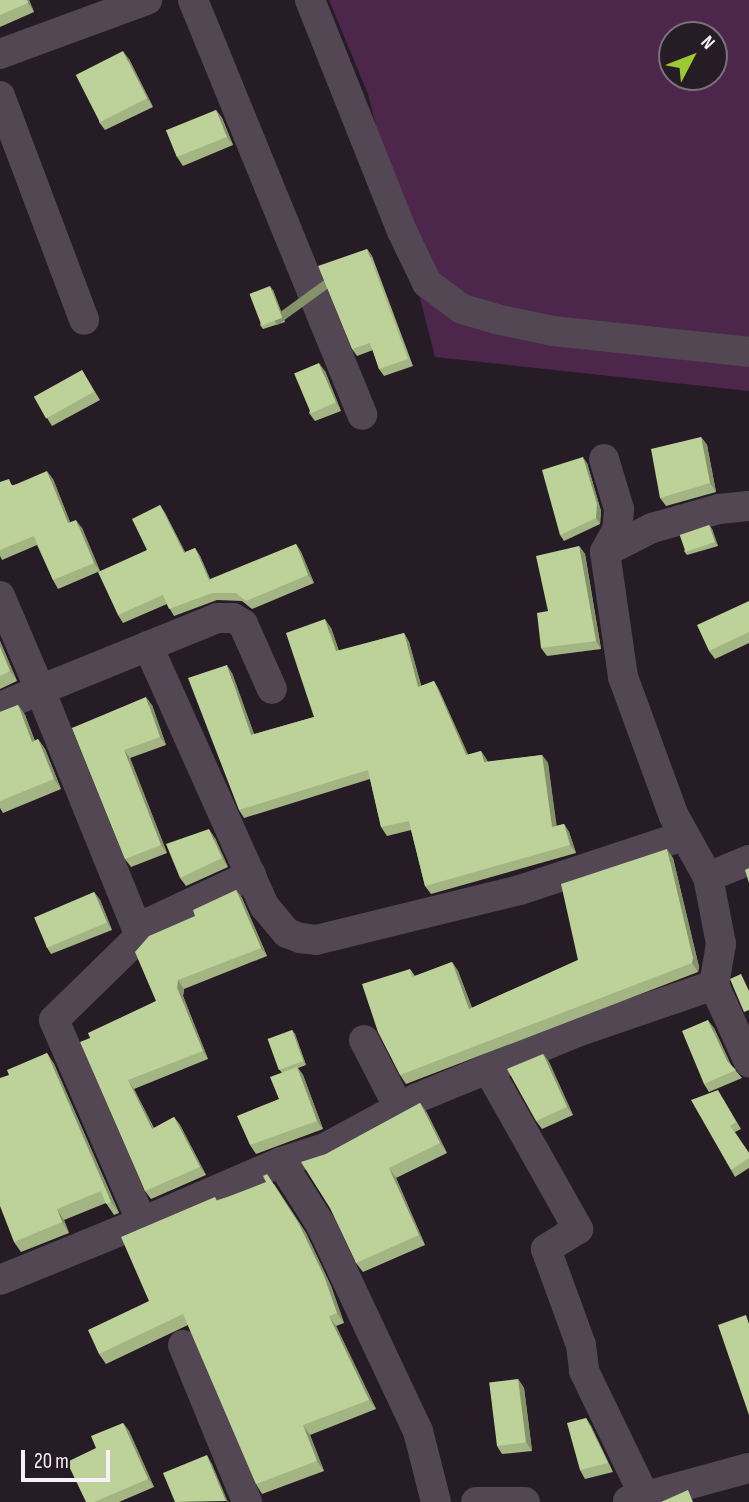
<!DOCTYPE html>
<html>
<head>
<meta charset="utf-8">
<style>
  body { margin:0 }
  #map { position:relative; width:749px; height:1502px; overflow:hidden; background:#261c25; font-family:"Sofia Sans Condensed",sans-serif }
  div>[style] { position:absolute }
  .green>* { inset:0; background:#4c264b }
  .minor>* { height:30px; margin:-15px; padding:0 15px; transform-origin:15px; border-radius:15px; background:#524752 }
  .wall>* { inset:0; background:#a2b583 }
  .shaded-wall>* { inset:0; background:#84936a; transform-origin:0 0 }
  .building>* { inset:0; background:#bcd298; transform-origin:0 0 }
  span { translate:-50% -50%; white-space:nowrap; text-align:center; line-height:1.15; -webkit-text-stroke:7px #261c25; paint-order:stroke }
  .north { position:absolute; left:658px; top:21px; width:70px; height:70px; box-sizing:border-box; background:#261c25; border:2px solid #7a7179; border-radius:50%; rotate:48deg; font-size:19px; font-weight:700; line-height:28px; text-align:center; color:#f7f0f6 }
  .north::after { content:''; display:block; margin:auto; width:24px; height:32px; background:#9dca30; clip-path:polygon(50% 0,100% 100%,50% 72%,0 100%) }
  .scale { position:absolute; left:21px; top:1450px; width:89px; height:32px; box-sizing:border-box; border:4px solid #f7f0f6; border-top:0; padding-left:9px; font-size:21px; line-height:24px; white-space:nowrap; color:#f7f0f6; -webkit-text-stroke:5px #261c25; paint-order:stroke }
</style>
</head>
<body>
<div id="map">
  <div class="green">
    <i style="clip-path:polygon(evenodd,329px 0,749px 0,749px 391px,435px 357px,368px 94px,329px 0,672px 35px,714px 35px,714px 77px,672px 77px,672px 35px)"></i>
  </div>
  <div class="minor">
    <i style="left:193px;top:0;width:448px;rotate:67.8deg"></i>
    <i style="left:310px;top:0;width:249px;rotate:68.3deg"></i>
    <i style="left:402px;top:231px;width:58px;rotate:64.3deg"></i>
    <i style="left:427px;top:283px;width:44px;rotate:36.6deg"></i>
    <i style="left:462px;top:309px;width:35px;rotate:16deg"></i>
    <i style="left:496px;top:319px;width:58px;rotate:11.9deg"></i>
    <i style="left:553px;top:331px;width:197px;rotate:6.1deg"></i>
    <i style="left:0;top:54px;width:157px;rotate:-20.2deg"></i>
    <i style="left:0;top:96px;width:239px;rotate:69.4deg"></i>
    <i style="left:604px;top:459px;width:52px;rotate:73.3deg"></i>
    <i style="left:619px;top:509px;width:21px;rotate:95deg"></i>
    <i style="left:617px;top:530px;width:25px;rotate:119deg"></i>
    <i style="left:605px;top:552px;width:126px;rotate:81.8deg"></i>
    <i style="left:623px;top:677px;width:148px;rotate:69.9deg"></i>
    <i style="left:674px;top:816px;width:70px;rotate:60.9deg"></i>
    <i style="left:708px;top:877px;width:68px;rotate:79deg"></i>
    <i style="left:721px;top:944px;width:42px;rotate:99.7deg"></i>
    <i style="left:605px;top:552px;width:53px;rotate:-27.1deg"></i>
    <i style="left:652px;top:528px;width:70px;rotate:-15.8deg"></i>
    <i style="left:719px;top:509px;width:30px;rotate:-6deg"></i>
    <i style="left:0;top:596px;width:102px;rotate:66.9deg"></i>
    <i style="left:40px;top:690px;width:191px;rotate:-22.1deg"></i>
    <i style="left:217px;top:618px;width:16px"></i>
    <i style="left:233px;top:618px;width:12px;rotate:31deg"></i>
    <i style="left:243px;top:624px;width:71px;rotate:66deg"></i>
    <i style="left:148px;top:646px;width:286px;rotate:65.9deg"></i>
    <i style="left:265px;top:907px;width:34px;rotate:50deg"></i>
    <i style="left:287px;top:933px;width:14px;rotate:21deg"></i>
    <i style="left:300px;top:938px;width:16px;rotate:7deg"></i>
    <i style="left:316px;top:940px;width:210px;rotate:-13.8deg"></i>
    <i style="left:520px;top:890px;width:172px;rotate:-18.3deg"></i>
    <i style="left:0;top:707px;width:43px;rotate:-23deg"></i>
    <i style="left:40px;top:690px;width:266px;rotate:67.9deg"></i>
    <i style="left:140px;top:936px;width:120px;rotate:135.7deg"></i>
    <i style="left:54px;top:1020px;width:220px;rotate:66.5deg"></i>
    <i style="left:142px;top:1222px;width:153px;rotate:157.8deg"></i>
    <i style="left:708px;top:877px;width:44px;rotate:-22.5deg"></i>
    <i style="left:137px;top:928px;width:126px;rotate:-24.9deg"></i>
    <i style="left:364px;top:1040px;width:76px;rotate:62.8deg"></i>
    <i style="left:488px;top:1069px;width:184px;rotate:60.6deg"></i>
    <i style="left:578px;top:1229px;width:38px;rotate:148deg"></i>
    <i style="left:546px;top:1249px;width:102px;rotate:70deg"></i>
    <i style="left:581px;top:1345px;width:26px;rotate:83deg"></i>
    <i style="left:584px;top:1371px;width:140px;rotate:64.2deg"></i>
    <i style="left:281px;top:1162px;width:46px;rotate:-17.7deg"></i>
    <i style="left:325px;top:1148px;width:105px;rotate:-28.5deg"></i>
    <i style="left:417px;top:1098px;width:173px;rotate:-22.4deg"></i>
    <i style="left:577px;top:1032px;width:145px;rotate:-18.9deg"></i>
    <i style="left:714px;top:985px;width:85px;rotate:65.6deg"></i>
    <i style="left:142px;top:1222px;width:151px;rotate:-23.3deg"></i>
    <i style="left:281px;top:1162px;width:75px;rotate:57.6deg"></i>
    <i style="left:321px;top:1225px;width:228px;rotate:64.8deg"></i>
    <i style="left:418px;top:1431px;width:73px;rotate:75.8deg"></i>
    <i style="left:183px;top:1345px;width:170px;rotate:67.8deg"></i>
    <i style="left:628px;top:1501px;width:125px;rotate:-15.3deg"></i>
    <i style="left:476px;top:1502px;width:49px"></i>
  </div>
  <div class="wall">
    <i style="clip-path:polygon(0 0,29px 0,34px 12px,0 27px)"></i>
    <i style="clip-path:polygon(129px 59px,153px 107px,105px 130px,99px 122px)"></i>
    <i style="clip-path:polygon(216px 110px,222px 118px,233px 145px,183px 166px,177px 157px)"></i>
    <i style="clip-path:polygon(367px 249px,372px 256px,413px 366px,384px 376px,379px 369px,373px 350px,357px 356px,352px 349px)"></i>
    <i style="clip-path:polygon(273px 290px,285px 322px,263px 329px,260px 325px)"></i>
    <i style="clip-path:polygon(82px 370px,100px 400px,52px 426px,47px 418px)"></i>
    <i style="clip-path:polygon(325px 371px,341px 411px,315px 421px,309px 413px)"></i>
    <i style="clip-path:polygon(701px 437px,707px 445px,716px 492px,666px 506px,660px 498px)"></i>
    <i style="clip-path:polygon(587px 463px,601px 511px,600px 524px,564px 541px,560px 535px)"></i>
    <i style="clip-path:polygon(53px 479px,70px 522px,82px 528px,100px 571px,58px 589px,53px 580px,37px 545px,2px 560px,0 556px,0 482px,13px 485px)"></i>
    <i style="clip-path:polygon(160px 505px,165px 513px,185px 552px,195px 548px,200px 556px,210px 579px,296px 544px,301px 552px,314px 583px,252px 609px,242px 601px,217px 600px,174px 616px,167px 604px,123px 623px,118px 615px,147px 550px)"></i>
    <i style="clip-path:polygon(709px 525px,712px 529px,718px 546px,687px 555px,684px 551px)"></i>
    <i style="clip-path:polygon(579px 546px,585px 554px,601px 649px,547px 656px,541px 648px,548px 611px)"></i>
    <i style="clip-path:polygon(749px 601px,749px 643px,715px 659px,709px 651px)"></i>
    <i style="clip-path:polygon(331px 628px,339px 651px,404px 633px,409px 642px,421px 686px,434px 681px,439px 690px,468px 755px,481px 751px,488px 762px,542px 755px,548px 763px,556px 826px,564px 824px,569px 832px,576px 853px,431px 894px,425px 886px,411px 830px,387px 836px,381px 827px,370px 779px,244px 818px,239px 810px,232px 673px,254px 734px,314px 717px)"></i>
    <i style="clip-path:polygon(0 641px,17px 681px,0 689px)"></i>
    <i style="clip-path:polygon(18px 705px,25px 715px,35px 741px,38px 739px,45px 749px,61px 789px,3px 813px,0 808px,0 712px)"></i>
    <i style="clip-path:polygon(152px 705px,166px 745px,130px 758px,167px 853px,131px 867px,125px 859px,72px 728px)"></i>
    <i style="clip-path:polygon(215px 838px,228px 867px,186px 886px,180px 878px)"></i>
    <i style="clip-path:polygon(673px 858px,699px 967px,698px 972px,406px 1084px,400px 1075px,410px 969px,415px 976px,452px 962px,458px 971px,472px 1008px,578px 960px)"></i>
    <i style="clip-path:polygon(236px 890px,242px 898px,267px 956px,184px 989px,183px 996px,208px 1059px,134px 1089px,154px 1128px,174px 1117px,180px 1125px,206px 1175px,151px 1199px,145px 1191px,90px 1038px,156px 1001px,195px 916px)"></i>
    <i style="clip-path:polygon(94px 892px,100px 900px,112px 930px,51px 954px,46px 946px)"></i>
    <i style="clip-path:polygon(714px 1028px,731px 1065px,742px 1078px,709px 1092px,704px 1084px)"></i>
    <i style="clip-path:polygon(292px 1030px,295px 1034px,306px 1065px,298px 1068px,303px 1075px,323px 1129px,256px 1154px,250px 1145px,279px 1099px,282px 1073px,279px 1069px)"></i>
    <i style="clip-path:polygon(47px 1053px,54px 1064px,119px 1213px,114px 1215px,106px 1203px,64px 1220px,69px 1233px,21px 1252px,14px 1242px,9px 1075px)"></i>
    <i style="clip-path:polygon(543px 1054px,549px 1062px,573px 1115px,542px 1129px,536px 1121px)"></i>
    <i style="clip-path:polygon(722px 1097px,741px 1129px,735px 1132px,749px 1153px,749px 1168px,735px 1177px,731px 1170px)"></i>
    <i style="clip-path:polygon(420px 1103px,427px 1113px,447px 1153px,396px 1178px,425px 1245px,363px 1272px,356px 1263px,326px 1154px)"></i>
    <i style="clip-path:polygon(274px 1184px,306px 1233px,331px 1286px,344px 1323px,336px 1326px,376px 1409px,310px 1435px,324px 1471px,262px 1494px,256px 1484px,188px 1325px,106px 1364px,99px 1354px,149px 1301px,217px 1200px)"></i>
    <i style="clip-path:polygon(518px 1379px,524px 1388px,532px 1451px,502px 1454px,497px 1446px)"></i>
    <i style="clip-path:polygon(586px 1418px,591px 1426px,613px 1472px,585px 1479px,580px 1470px)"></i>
    <i style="clip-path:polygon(123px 1423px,129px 1431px,154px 1487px,119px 1502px,86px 1502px,96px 1448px)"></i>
  </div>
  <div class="shaded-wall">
    <i style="clip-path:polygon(27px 0,29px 0,34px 12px,28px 3px)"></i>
    <i style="clip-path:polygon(123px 51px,129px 59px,153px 107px,147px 98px)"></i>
    <i style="clip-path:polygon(216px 110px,222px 118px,233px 145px,227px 137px)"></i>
    <i style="left:367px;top:249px;width:9px;height:117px;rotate:54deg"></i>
    <i style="clip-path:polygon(270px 286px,273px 290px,285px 322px,282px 318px)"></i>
    <i style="clip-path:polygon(319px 363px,325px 371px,341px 411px,336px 403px)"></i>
    <i style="clip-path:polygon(701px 437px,707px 445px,716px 492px,710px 483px)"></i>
    <i style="clip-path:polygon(583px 457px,587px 463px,601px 511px,600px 524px,596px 518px)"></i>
    <i style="clip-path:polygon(47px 471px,53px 479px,74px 532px,68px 523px)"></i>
    <i style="clip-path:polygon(160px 505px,165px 513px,189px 560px,184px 553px)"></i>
    <i style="clip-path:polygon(76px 520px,82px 528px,100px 571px,94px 563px)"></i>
    <i style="clip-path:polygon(709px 525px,712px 529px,718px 546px,715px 542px)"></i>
    <i style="clip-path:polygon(296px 544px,301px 552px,314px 583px,308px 575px)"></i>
    <i style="clip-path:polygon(579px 546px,585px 554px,601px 649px,596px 641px)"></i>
    <i style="clip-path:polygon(195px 548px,200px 556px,214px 588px,209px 580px)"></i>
    <i style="clip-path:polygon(325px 619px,331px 628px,342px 660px,336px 651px)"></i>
    <i style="clip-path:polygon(404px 633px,409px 642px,424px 695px,418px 687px)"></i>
    <i style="clip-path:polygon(0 641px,17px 681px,10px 671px,0 647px)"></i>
    <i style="clip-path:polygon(227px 665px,232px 673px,257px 743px,251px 735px)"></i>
    <i style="clip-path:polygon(434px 681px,439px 690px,472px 763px,466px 755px)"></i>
    <i style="clip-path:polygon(146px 697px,152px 705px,166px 745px,160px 737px)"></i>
    <i style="clip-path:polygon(18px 705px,25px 715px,39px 752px,32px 742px)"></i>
    <i style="clip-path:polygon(38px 739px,45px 749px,61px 789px,54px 779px)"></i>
    <i style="clip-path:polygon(124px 750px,130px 758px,167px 853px,161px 845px)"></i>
    <i style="clip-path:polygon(481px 751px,487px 760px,490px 771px,484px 762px)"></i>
    <i style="clip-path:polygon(542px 755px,548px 763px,558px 835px,552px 827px)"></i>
    <i style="clip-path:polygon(564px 824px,569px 832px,576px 853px,570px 845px)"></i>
    <i style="clip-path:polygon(209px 829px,215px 838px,228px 867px,222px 858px)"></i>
    <i style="clip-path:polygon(667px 849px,673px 858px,699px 967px,698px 972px,692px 963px)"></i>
    <i style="clip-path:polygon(236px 890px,242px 898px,267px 956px,261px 948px)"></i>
    <i style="clip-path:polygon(94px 892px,100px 900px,112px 930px,107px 922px)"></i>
    <i style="clip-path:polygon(452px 962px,458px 971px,476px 1018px,469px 1009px)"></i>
    <i style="clip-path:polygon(178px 980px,184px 989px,183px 996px,208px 1059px,203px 1051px,177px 988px)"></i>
    <i style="clip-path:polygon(708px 1020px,714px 1028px,733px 1069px,727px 1061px)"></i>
    <i style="clip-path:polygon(292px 1030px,295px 1034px,306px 1065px,303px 1061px)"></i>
    <i style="clip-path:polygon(47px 1053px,54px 1064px,119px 1213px,111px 1202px)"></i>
    <i style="clip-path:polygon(543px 1054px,549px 1062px,573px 1115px,567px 1107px)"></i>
    <i style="clip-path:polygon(297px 1067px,303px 1075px,323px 1129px,317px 1121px)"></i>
    <i style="clip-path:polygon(128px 1080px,134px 1089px,158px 1137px,152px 1129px)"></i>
    <i style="clip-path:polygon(420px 1103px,427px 1113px,447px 1153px,440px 1143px)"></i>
    <i style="clip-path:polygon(174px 1117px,180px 1125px,206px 1175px,200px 1167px)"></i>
    <i style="clip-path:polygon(389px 1168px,396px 1178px,425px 1245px,419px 1235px)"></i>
    <i style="clip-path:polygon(267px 1174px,306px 1233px,331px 1286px,344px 1323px,337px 1313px)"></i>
    <i style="clip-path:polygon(57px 1209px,64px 1220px,69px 1233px,62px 1222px)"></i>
    <i style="clip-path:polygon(329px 1316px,336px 1326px,376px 1409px,369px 1400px)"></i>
    <i style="clip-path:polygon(518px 1379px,524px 1388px,532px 1451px,526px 1442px)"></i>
    <i style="clip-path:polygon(586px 1418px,591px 1426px,613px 1472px,608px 1463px)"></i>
    <i style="clip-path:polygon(123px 1423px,129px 1431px,154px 1487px,148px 1479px)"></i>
    <i style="clip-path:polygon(303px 1425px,310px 1435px,324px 1471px,317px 1461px)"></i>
    <i style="clip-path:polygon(207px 1455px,212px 1464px,228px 1502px,226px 1501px)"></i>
  </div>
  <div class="building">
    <i style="clip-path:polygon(0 0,27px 0,28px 3px,0 15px)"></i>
    <i style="left:123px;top:51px;width:53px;height:53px;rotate:63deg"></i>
    <i style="left:216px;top:110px;width:29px;height:54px;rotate:68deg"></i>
    <i style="clip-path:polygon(367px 249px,408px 359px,379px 369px,370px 343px,352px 349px,318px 266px)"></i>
    <i style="left:270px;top:286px;width:34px;height:22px;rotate:69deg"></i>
    <i style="left:319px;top:363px;width:43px;height:27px;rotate:67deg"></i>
    <i style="left:82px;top:370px;width:25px;height:55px;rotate:61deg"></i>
    <i style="clip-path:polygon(701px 437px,710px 483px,660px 498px,651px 449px)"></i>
    <i style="clip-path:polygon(583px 457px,597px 504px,596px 518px,560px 535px,542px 470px)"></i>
    <i style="clip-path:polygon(47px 471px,68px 523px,76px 520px,94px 563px,53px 580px,34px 536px,0 550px,0 482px,9px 479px,12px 486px)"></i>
    <i style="clip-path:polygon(160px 505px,184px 553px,195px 548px,209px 580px,296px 544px,308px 575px,246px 601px,236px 593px,212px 593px,169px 609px,163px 595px,118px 615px,98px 572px,147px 550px,132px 519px)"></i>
    <i style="left:709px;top:525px;width:18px;height:31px;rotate:71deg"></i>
    <i style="clip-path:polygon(579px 546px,596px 641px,541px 648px,537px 613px,548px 611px,536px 556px)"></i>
    <i style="clip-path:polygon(749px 601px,749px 632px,709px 651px,697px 625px)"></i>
    <i style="clip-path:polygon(325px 619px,336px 651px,404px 633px,418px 687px,434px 681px,466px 755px,481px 751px,484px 762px,542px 755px,552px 827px,564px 824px,570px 845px,425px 886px,409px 821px,381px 827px,368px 770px,239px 810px,188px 678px,227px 665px,251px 735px,314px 717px,286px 633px)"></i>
    <i style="clip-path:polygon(0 647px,10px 671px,0 676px)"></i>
    <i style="clip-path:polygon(146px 697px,160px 737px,124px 750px,161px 845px,125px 859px,72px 728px)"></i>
    <i style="clip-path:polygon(18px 705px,32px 742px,38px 739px,54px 779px,0 801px,0 712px)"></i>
    <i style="clip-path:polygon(209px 829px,222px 858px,180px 878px,166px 844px)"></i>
    <i style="clip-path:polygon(667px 849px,693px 958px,692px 963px,400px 1075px,378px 1032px,362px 984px,410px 969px,412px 977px,452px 962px,469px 1009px,578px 960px,561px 884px)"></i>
    <i style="clip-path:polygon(749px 868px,749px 883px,745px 870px)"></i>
    <i style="clip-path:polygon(236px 890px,261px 948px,178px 980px,177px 988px,203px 1051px,128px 1080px,152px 1129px,174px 1117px,200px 1167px,145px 1191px,80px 1042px,90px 1038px,88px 1033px,156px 1001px,135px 952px,149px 936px,195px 916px,193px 910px)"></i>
    <i style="left:94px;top:892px;width:33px;height:65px;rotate:67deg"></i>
    <i style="clip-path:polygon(741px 974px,749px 991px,749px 1010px,744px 1012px,730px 979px)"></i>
    <i style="clip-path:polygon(708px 1020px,727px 1061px,736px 1070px,704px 1084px,682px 1031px)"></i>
    <i style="left:292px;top:1030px;width:33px;height:26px;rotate:70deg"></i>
    <i style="clip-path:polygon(47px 1053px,111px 1202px,106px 1204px,101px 1191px,57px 1209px,62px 1222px,14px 1242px,0 1206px,0 1078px,9px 1075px,7px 1070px)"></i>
    <i style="clip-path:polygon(543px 1054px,567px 1107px,536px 1121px,507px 1069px)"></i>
    <i style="clip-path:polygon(297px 1067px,317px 1121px,250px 1145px,237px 1116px,279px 1099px,270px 1077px)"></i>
    <i style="clip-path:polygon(718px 1090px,736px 1122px,730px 1126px,749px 1153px,749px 1158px,731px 1170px,691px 1100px)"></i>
    <i style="clip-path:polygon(420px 1103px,440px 1143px,389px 1168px,419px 1235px,356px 1263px,330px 1208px,301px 1162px,326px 1154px)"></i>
    <i style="clip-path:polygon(267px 1174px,299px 1224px,324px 1276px,337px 1313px,329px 1316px,369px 1400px,303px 1425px,317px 1461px,256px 1484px,183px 1314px,99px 1354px,88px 1330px,149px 1301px,121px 1237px,215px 1197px,217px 1201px,266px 1182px,263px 1176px)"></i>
    <i style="clip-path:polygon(746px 1315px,749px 1324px,749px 1415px,718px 1325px)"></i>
    <i style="left:518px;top:1379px;width:64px;height:29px;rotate:83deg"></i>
    <i style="clip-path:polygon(586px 1418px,608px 1463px,580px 1470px,567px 1423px)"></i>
    <i style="clip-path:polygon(123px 1423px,148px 1479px,94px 1502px,86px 1502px,67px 1462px,96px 1448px,91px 1436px)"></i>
    <i style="clip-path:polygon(207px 1455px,226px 1501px,175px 1502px,163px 1473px)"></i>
    <i style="clip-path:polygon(688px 1490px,693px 1502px,661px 1502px)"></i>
  </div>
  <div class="north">N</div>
  <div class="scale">20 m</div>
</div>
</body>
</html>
